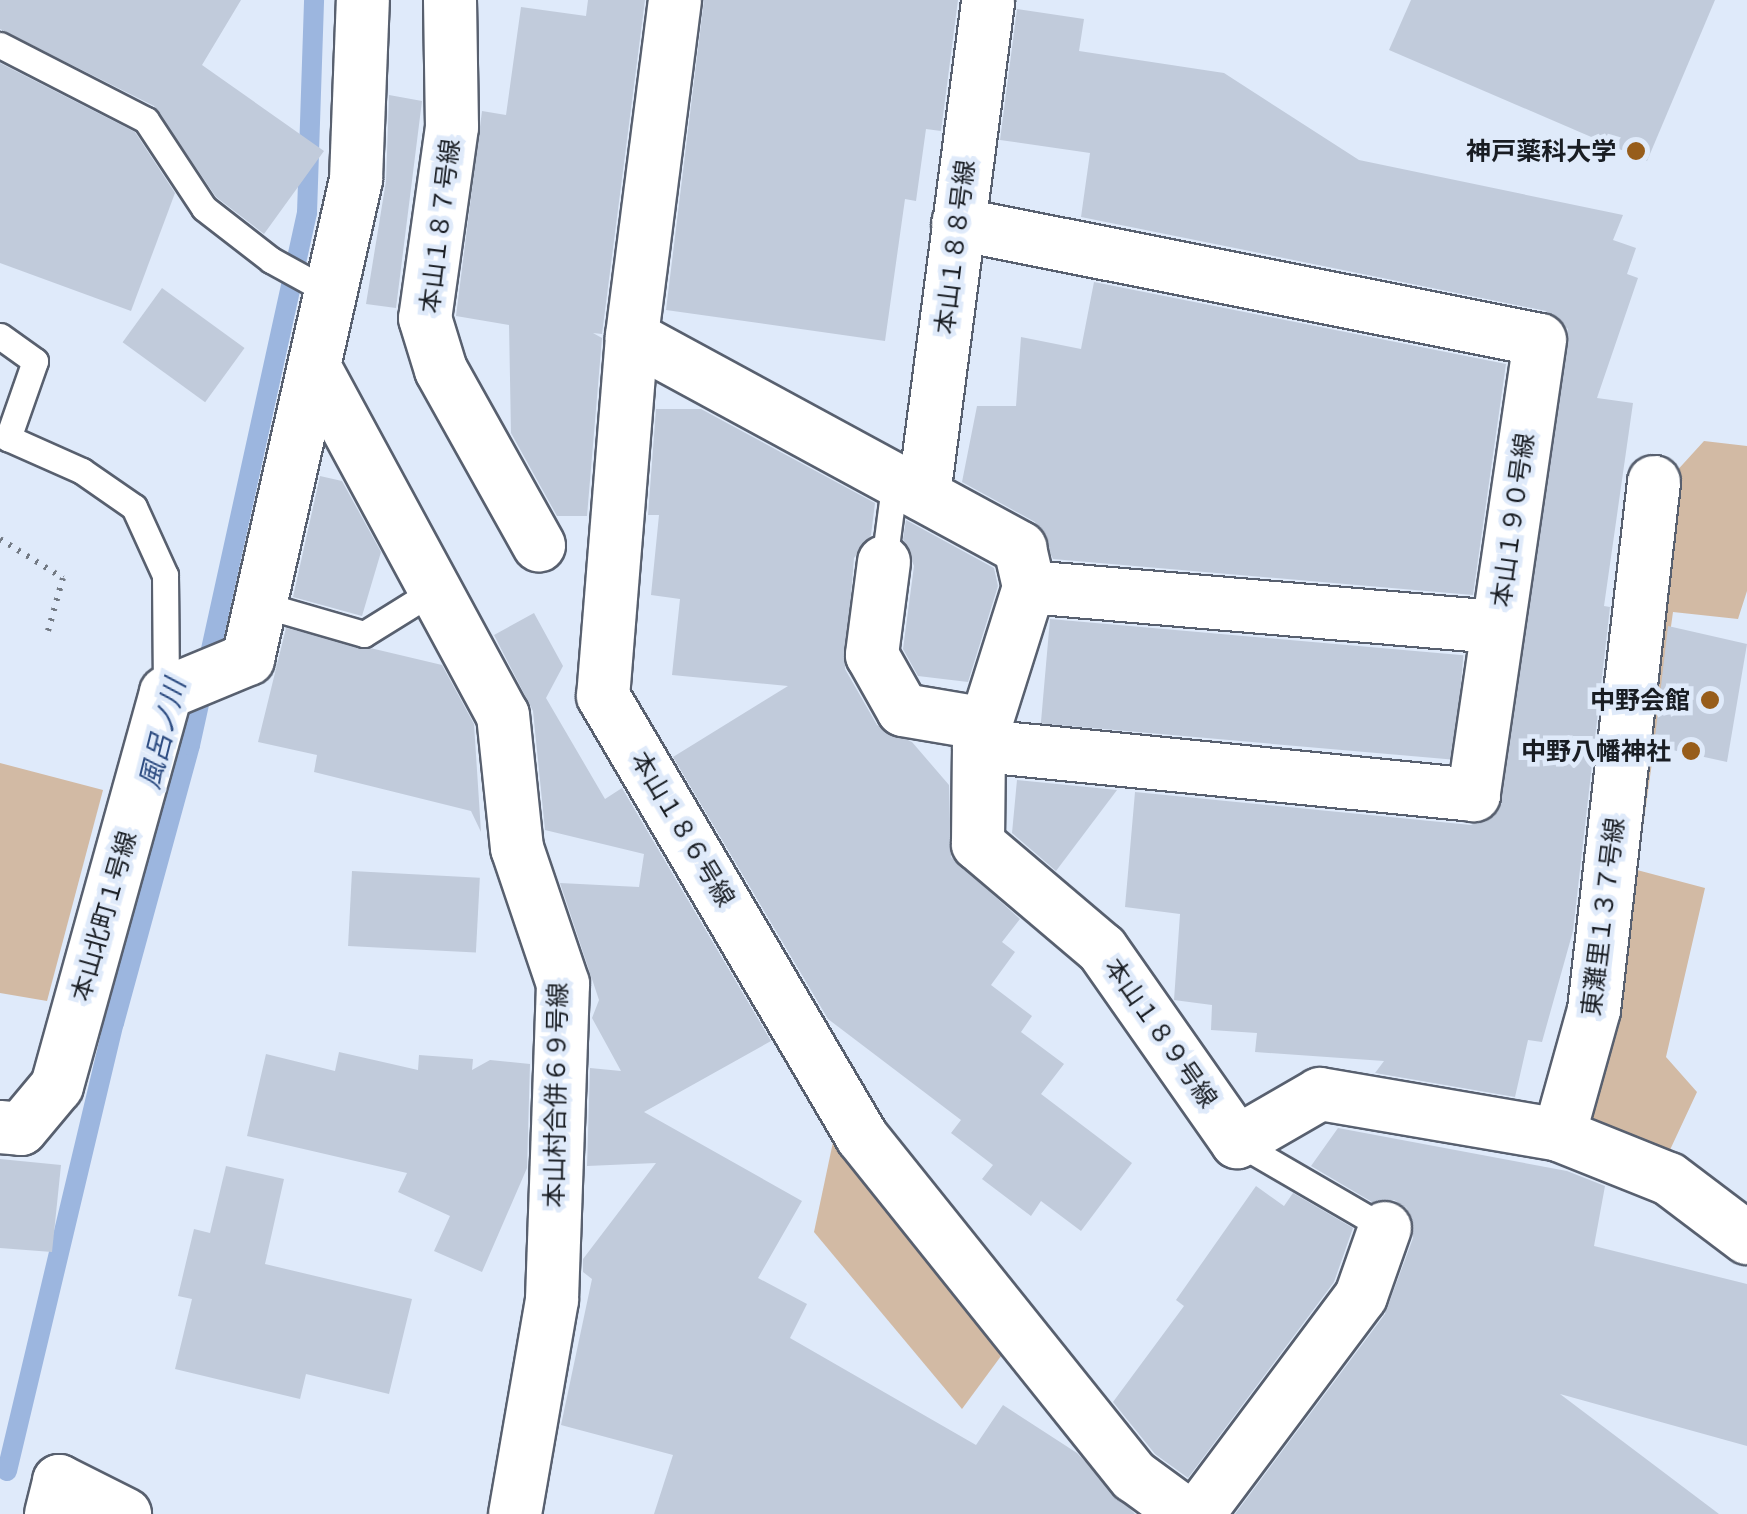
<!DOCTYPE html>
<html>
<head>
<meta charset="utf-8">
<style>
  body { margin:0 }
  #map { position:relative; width:1747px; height:1514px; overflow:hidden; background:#dfeafa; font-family:Arial,"Noto Sans JP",sans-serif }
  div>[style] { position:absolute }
  .green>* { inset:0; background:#d2baa4 }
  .stream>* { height:20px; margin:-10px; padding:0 10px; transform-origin:10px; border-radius:10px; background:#9cb6df }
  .building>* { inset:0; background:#c1cbdb; transform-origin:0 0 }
  .path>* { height:6px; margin-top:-3px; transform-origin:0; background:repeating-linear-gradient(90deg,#737a84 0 2.5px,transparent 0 10.5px) }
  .roads { filter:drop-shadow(2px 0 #58606f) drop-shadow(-2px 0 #58606f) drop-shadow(0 2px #58606f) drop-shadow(0 -2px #58606f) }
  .lane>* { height:25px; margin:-12.5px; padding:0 12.5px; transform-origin:12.5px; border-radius:12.5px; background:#fff }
  .street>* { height:52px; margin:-26px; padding:0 26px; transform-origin:26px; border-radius:26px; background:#fff }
  .dots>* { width:28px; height:28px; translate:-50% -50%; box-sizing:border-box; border:5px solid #dfeafa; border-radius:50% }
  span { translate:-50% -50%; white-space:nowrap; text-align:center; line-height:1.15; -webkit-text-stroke:9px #dfeafa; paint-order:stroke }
  .poi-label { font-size:25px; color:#191d23; font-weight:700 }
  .right { translate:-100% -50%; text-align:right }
  .street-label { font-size:25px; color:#191d23 }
  .water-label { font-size:28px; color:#2e4d82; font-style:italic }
</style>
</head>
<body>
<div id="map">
  <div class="green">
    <i style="clip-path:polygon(1704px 441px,1747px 446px,1747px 591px,1738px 619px,1673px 612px,1637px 870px,1705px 888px,1666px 1057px,1697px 1092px,1669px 1152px,1578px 1121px,1663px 486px)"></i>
    <i style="clip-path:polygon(0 763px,103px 790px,47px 1001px,0 993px)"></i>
    <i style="clip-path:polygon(833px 1142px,1004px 1352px,962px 1409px,814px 1232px)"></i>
  </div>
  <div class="stream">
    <i style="left:7px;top:1471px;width:461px;rotate:-76.6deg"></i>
    <i style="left:114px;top:1023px;width:288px;rotate:-74.7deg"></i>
    <i style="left:190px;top:745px;width:545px;rotate:-77.6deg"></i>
    <i style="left:307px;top:213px;width:213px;rotate:-88.1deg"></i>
  </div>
  <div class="building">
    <i style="clip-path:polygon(0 0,241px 0,202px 65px,324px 151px,264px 234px,216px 197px,154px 106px,0 29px)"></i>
    <i style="clip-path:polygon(588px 0,645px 0,602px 334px,593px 333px,602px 338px,587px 516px,557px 516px,511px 433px,509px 325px,456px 316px,482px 111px,506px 115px,521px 7px,586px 16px)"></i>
    <i style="clip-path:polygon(704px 0,958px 0,941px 131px,926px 129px,916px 201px,905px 199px,885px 341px,666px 310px)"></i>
    <i style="clip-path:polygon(1411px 0,1715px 0,1647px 161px,1389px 50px)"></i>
    <i style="clip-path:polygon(1017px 9px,1084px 19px,1079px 51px,1224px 73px,1359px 160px,1623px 215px,1613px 240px,1636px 248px,1627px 274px,1638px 278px,1597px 398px,1633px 403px,1604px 606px,1610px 607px,1573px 931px,1542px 1042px,1528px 1040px,1515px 1097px,1375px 1073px,1384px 1061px,1255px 1052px,1257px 1033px,1211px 1030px,1212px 1005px,1174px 1000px,1180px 914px,1125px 907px,1135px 792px,1471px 825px,1498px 812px,1568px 329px,1546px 311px,1081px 217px,1090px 153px,1000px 140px)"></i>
    <i style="clip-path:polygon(0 63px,135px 132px,175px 193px,131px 311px,0 263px)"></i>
    <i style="clip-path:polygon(389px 95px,422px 101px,396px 308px,366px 304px,386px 181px)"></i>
    <i style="clip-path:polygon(1094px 282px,1506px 364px,1473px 595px,1053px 559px,1035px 522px,962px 482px,977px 406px,1016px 406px,1021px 337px,1081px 349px)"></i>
    <i style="left:162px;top:288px;width:102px;height:67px;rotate:36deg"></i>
    <i style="clip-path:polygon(656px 409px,701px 409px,875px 503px,871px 535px,854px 558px,845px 669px,877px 725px,912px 742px,949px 785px,951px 857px,1020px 919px,1002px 942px,1015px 952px,991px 985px,1032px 1016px,1021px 1032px,1064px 1064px,1041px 1094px,1132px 1163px,1081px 1231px,1041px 1201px,1031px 1216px,982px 1179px,993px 1165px,951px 1133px,961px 1120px,828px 1019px,673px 757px,788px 686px,672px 675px,680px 599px,651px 595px,659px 515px,648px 515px)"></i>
    <i style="clip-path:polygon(320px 476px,342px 481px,381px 552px,362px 616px,293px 597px)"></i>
    <i style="clip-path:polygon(906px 520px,994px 568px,998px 586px,968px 682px,918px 676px,903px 649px,914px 566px,903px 539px)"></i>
    <i style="clip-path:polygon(534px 613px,563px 666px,546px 698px,605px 799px,622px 788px,771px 1041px,644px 1112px,802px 1201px,758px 1278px,807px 1304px,790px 1338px,976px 1445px,1003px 1405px,1077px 1453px,1135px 1514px,654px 1514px,673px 1455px,561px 1425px,592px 1279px,583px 1272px,583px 1259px,656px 1163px,587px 1166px,590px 1068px,621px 1071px,592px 1018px,599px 1000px,560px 883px,639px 887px,644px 854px,545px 830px,533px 711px,494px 635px)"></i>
    <i style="left:1050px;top:619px;width:415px;height:105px;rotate:5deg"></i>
    <i style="clip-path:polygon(1668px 626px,1747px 644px,1727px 762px,1654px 746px)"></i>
    <i style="clip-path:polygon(286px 628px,442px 665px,474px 724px,481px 832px,471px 811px,314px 772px,317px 755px,258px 742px)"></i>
    <i style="clip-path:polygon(1017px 780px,1117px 790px,1056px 871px,1012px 833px)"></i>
    <i style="left:352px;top:871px;width:128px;height:75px;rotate:3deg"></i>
    <i style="clip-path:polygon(339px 1052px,418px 1070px,419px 1055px,473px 1059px,472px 1070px,490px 1060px,530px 1064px,527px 1168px,482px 1272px,434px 1251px,450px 1216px,398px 1192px,407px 1173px,247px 1136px,266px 1054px,335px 1071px)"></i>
    <i style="clip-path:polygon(1338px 1128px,1567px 1171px,1605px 1186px,1594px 1246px,1747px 1284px,1747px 1446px,1560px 1394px,1719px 1514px,1235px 1514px,1385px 1314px,1413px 1238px,1407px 1208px,1394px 1200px,1372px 1202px,1311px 1166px)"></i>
    <i style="clip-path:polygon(0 1159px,61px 1165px,52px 1252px,0 1248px)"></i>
    <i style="clip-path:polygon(226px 1166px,284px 1179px,265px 1264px,412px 1299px,389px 1394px,306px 1374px,300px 1399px,175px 1369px,192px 1299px,178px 1296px,194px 1229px,210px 1233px)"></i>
    <i style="clip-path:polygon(1256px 1186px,1284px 1206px,1293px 1193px,1353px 1228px,1334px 1282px,1188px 1478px,1155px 1454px,1113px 1402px,1184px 1306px,1176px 1300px)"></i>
  </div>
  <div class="path">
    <i style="left:0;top:539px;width:74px;rotate:31.8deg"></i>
    <i style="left:63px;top:578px;width:55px;rotate:105.8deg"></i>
  </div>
  <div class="roads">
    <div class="lane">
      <i style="left:0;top:45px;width:164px;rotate:27.2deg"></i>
      <i style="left:146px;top:120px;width:105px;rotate:56.6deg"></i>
      <i style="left:204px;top:208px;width:85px;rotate:37.8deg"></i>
      <i style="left:271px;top:260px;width:68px;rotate:28.8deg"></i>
      <i style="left:0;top:336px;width:43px;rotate:35.5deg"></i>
      <i style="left:35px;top:361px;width:82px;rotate:109.3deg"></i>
      <i style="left:8px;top:438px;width:81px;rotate:24deg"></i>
      <i style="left:82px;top:471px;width:63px;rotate:34.7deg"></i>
      <i style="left:134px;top:507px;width:75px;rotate:65.5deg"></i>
      <i style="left:165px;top:575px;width:118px;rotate:89.5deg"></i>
      <i style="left:884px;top:562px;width:85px;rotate:-82.5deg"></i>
      <i style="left:260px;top:604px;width:108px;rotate:16.1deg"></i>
      <i style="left:364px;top:634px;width:84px;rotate:-31.8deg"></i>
      <i style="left:1237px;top:1142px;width:171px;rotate:30.2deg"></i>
    </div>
    <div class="street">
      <i style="left:450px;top:0;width:127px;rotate:89.1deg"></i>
      <i style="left:452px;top:127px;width:193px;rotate:98deg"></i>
      <i style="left:425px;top:318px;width:54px;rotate:72.9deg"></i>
      <i style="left:441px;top:370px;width:201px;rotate:60.8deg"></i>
      <i style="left:675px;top:0;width:340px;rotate:97.3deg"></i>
      <i style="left:632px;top:337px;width:360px;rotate:94.6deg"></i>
      <i style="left:603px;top:696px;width:511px;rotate:59.57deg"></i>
      <i style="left:862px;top:1137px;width:435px;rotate:51.3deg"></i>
      <i style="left:1134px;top:1476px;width:64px;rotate:36.2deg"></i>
      <i style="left:958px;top:224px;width:593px;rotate:11.27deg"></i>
      <i style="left:1540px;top:340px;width:460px;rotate:98.3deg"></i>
      <i style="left:1474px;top:795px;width:497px;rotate:-174.3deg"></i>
      <i style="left:632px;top:337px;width:442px;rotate:28.5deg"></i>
      <i style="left:1020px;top:548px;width:40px;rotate:77deg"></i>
      <i style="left:1029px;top:587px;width:167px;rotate:107.5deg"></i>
      <i style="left:979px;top:746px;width:98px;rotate:90.6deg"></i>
      <i style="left:978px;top:844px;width:162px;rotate:40.3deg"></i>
      <i style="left:1102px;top:949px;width:236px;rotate:55deg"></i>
      <i style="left:1237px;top:1142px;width:96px;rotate:-30deg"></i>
      <i style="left:1320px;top:1094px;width:242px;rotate:9.7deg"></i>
      <i style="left:315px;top:368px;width:395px;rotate:61.6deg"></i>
      <i style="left:503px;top:715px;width:134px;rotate:84deg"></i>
      <i style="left:517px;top:848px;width:144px;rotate:71.3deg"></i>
      <i style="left:563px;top:984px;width:316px;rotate:92deg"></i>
      <i style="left:552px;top:1300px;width:217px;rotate:99.8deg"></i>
      <i style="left:1654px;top:482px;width:531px;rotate:96.48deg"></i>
      <i style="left:1594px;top:1010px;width:130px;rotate:105.6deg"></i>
      <i style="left:1559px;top:1135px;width:118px;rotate:21.8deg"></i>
      <i style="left:1669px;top:1179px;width:98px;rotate:37.1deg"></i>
      <i style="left:924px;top:495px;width:499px;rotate:-82.6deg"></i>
      <i style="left:884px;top:562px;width:94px;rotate:97.4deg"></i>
      <i style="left:872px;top:655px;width:63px;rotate:60.6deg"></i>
      <i style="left:903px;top:710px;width:84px;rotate:9.6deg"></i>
      <i style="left:1029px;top:587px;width:470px;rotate:4.9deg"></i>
      <i style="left:0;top:1127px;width:21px;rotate:5deg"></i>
      <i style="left:21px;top:1129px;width:56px;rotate:-50.1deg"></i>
      <i style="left:57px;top:1086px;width:408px;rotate:-74.5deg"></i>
      <i style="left:166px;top:693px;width:89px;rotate:-22.5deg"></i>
      <i style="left:248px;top:659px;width:492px;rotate:-77.3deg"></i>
      <i style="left:356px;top:179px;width:179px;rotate:-87.8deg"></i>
      <i style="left:51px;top:1514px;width:34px;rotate:-76deg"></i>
      <i style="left:59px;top:1481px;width:74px;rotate:26.6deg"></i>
      <i style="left:1198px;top:1514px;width:272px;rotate:-53.2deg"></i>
      <i style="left:1361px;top:1296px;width:72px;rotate:-70.6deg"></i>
    </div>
  </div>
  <div class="dots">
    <i style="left:1636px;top:151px;background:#975d1b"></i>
    <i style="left:1710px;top:700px;background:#975d1b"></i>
    <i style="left:1691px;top:751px;background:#975d1b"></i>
  </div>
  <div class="poi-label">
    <span class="right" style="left:1616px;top:151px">神戸薬科大学</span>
    <span class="right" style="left:1690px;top:700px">中野会館</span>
    <span class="right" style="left:1671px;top:751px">中野八幡神社</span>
  </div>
  <div class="street-label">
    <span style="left:440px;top:226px;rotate:-83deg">本山１８７号線</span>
    <span style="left:955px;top:247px;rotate:-83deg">本山１８８号線</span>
    <span style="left:1513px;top:520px;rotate:-82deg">本山１９０号線</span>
    <span style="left:683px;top:829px;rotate:59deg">本山１８６号線</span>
    <span style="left:104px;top:916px;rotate:-74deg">本山北町１号線</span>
    <span style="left:1603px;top:917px;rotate:-83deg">東灘里１３７号線</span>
    <span style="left:1161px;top:1033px;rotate:55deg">本山１８９号線</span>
    <span style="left:556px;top:1095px;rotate:-89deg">本山村合併６９号線</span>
  </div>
  <div class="water-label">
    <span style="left:163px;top:734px;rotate:-76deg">風呂ノ川</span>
  </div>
</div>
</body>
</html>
